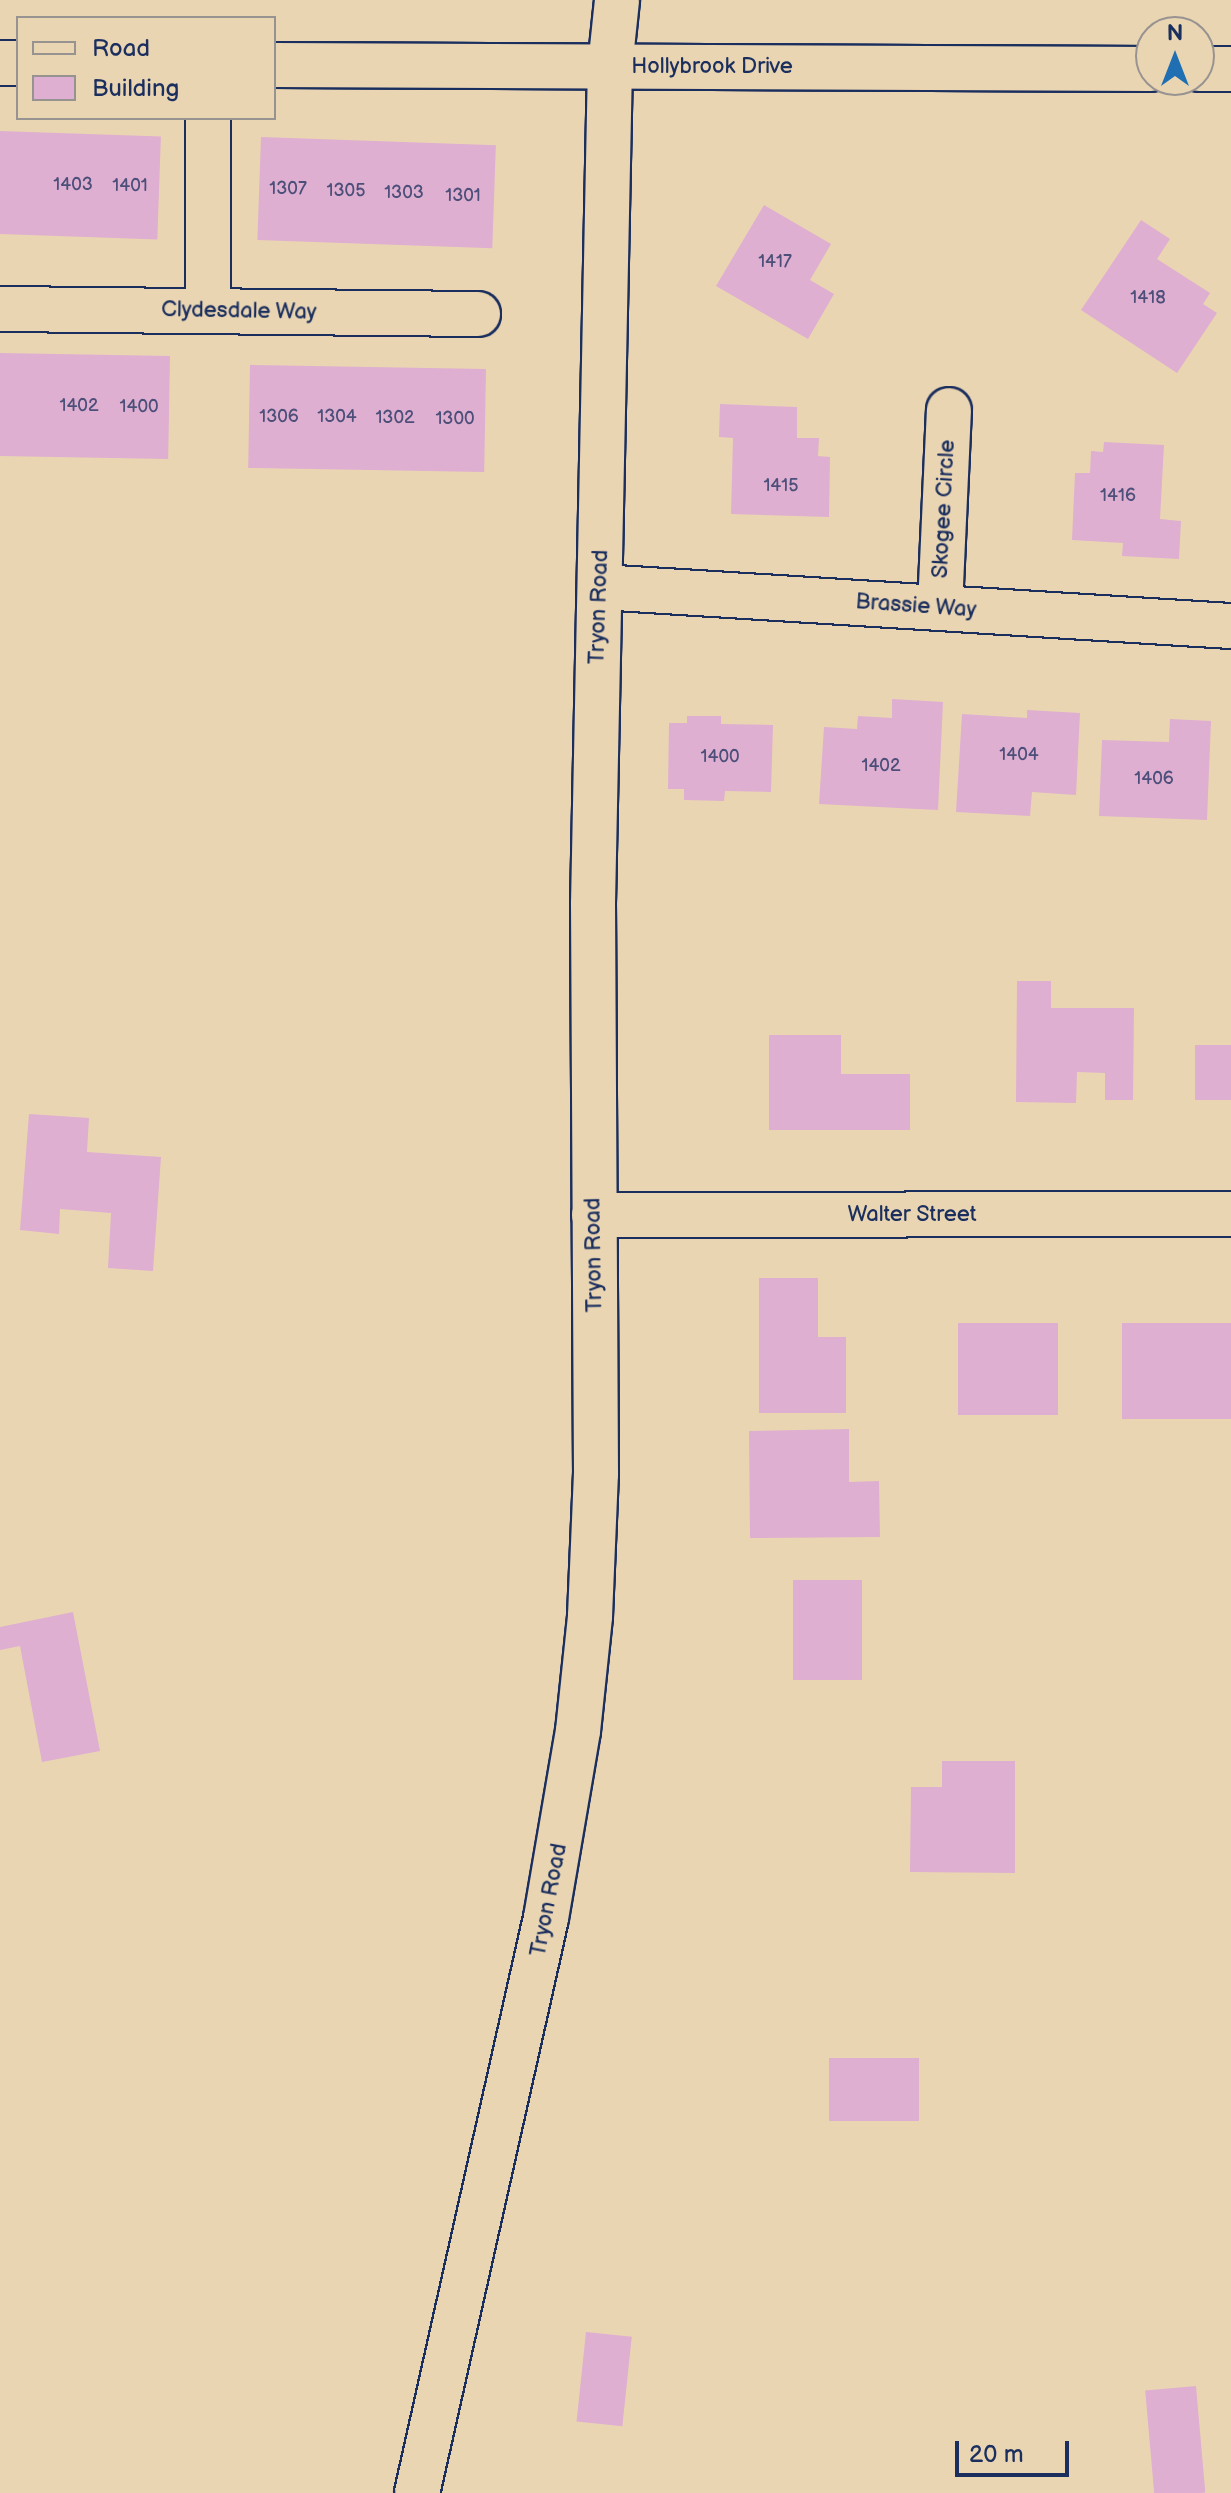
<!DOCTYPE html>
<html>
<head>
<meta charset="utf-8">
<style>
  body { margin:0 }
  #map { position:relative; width:1231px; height:2493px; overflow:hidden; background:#ead5b3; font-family:"Balsamiq Sans",sans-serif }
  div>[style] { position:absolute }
  .building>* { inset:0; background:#deafd0; transform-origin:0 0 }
  .roads { filter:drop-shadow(2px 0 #1b2f5e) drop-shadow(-2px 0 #1b2f5e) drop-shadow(0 2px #1b2f5e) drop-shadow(0 -2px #1b2f5e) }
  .minor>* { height:44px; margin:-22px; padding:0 22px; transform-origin:22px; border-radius:22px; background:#ead5b3 }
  span { translate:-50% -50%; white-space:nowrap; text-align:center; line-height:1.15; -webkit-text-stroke:7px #ead5b3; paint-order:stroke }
  .number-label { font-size:18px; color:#4c4f7a }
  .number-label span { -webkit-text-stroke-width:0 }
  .street-label { font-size:22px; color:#1b2f5e }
  .legend { position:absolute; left:16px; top:16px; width:260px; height:104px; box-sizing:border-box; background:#ead5b3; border:2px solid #979391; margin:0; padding:10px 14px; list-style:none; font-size:24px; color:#1b2f5e }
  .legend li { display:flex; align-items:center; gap:16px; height:40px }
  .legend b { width:40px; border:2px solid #979391 }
  .north { position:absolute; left:1135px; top:16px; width:80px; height:80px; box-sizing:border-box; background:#ead5b3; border:2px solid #979391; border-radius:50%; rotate:0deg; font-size:22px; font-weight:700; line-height:32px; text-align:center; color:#1b2f5e }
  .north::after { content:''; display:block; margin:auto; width:28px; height:36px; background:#1f6fb2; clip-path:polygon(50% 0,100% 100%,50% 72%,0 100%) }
  .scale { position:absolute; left:955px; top:2441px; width:114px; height:36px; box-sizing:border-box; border:4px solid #1b2f5e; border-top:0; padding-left:10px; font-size:24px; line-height:28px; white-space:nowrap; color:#1b2f5e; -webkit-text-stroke:6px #ead5b3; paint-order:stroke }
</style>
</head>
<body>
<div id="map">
  <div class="building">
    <i style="left:0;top:131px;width:161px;height:103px;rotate:2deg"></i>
    <i style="left:261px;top:137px;width:235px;height:103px;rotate:2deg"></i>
    <i style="clip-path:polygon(764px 205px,831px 244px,810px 280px,834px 294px,808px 339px,716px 286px)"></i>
    <i style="clip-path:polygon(1141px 220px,1170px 239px,1157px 259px,1210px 293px,1203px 304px,1217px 313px,1177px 373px,1081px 310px)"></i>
    <i style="left:0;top:353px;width:170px;height:103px;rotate:1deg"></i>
    <i style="left:250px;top:365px;width:236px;height:103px;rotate:1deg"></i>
    <i style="clip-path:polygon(720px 404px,797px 407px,797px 438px,819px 438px,818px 456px,830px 457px,829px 517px,731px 514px,733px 438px,719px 437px)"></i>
    <i style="clip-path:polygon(1104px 442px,1164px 445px,1160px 519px,1181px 521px,1179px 559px,1122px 556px,1123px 543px,1072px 540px,1075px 473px,1090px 473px,1091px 451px,1103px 452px)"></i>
    <i style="clip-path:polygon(892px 699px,943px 702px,938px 810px,819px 804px,824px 727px,857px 729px,858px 716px,892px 718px)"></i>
    <i style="clip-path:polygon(1027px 710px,1080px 713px,1076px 795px,1032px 792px,1030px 816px,956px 812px,962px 714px,1027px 718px)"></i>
    <i style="clip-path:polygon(687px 716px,721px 716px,721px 724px,773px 725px,771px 792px,725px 791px,724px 801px,684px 800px,684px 789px,668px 789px,669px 723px,687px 723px)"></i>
    <i style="clip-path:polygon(1170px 719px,1211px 721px,1207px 820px,1099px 816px,1102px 740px,1169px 742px)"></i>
    <i style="clip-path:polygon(1017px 981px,1051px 981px,1051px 1008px,1134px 1008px,1133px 1100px,1105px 1100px,1105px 1073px,1077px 1072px,1076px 1103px,1016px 1102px)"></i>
    <i style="clip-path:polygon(769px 1035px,841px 1035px,841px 1074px,910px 1074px,910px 1130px,769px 1130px)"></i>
    <i style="left:1195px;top:1045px;width:36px;height:55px"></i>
    <i style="clip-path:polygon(29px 1114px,89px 1118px,87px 1152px,161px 1157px,153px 1271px,108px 1268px,111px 1213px,60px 1209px,59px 1234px,20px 1230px)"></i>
    <i style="clip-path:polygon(759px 1278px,818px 1278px,818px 1337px,846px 1337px,846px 1413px,759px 1413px)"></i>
    <i style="left:958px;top:1323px;width:100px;height:92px"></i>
    <i style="left:1122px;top:1323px;width:109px;height:96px"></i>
    <i style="clip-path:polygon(849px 1429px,849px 1482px,879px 1481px,880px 1537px,750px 1538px,749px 1431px)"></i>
    <i style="left:793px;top:1580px;width:69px;height:100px"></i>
    <i style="clip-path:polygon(73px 1612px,100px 1751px,42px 1762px,20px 1646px,0 1650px,0 1627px)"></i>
    <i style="clip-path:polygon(942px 1761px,1015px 1761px,1015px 1873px,910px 1872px,911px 1787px,942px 1787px)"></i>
    <i style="left:829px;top:2058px;width:90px;height:63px"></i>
    <i style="left:586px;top:2332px;width:46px;height:90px;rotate:6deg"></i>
    <i style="left:1196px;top:2386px;width:107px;height:51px;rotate:85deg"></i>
  </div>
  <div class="roads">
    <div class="minor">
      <i style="left:0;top:63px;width:18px"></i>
      <i style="left:274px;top:65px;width:877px;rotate:0.26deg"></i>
      <i style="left:1199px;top:69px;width:32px"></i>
      <i style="left:208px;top:118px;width:193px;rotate:90deg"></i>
      <i style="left:0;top:309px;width:478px;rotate:0.6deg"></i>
      <i style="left:600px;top:587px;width:632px;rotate:3.54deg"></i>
      <i style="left:940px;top:607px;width:197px;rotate:-87.4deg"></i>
      <i style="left:594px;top:1215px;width:637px;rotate:-0.09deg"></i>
      <i style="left:417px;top:2493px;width:589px;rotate:-77.36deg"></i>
      <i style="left:546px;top:1918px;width:190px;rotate:-80.3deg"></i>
      <i style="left:578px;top:1731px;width:116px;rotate:-84deg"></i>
      <i style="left:590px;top:1616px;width:142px;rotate:-87.6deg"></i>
      <i style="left:596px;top:1474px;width:570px;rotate:-90.3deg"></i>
      <i style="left:593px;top:904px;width:837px;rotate:-88.84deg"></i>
      <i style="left:610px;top:67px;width:67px;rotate:-84deg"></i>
    </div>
  </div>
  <div class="number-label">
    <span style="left:73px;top:185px">1403</span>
    <span style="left:130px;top:186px">1401</span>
    <span style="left:288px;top:189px">1307</span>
    <span style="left:346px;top:191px">1305</span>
    <span style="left:404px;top:193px">1303</span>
    <span style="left:463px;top:196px">1301</span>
    <span style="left:775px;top:262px">1417</span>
    <span style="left:1148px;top:298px">1418</span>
    <span style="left:79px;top:406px">1402</span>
    <span style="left:139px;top:407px">1400</span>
    <span style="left:279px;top:417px">1306</span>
    <span style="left:337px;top:417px">1304</span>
    <span style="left:395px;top:418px">1302</span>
    <span style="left:455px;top:419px">1300</span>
    <span style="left:781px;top:486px">1415</span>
    <span style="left:1118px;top:496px">1416</span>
    <span style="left:1019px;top:755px">1404</span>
    <span style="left:720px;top:757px">1400</span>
    <span style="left:881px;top:766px">1402</span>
    <span style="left:1154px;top:779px">1406</span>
  </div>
  <div class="street-label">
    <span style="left:712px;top:67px">Hollybrook Drive</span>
    <span style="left:239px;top:311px;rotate:1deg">Clydesdale Way</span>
    <span style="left:944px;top:509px;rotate:-87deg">Skogee Circle</span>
    <span style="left:916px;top:606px;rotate:4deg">Brassie Way</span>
    <span style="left:599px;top:607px;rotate:-88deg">Tryon Road</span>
    <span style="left:912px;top:1215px">Walter Street</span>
    <span style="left:594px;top:1255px;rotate:-91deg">Tryon Road</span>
    <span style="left:549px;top:1900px;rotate:-79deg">Tryon Road</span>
  </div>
  <ul class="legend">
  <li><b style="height:10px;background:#ead5b3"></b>Road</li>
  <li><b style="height:22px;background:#deafd0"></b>Building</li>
  </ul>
  <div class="north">N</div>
  <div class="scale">20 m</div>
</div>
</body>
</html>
